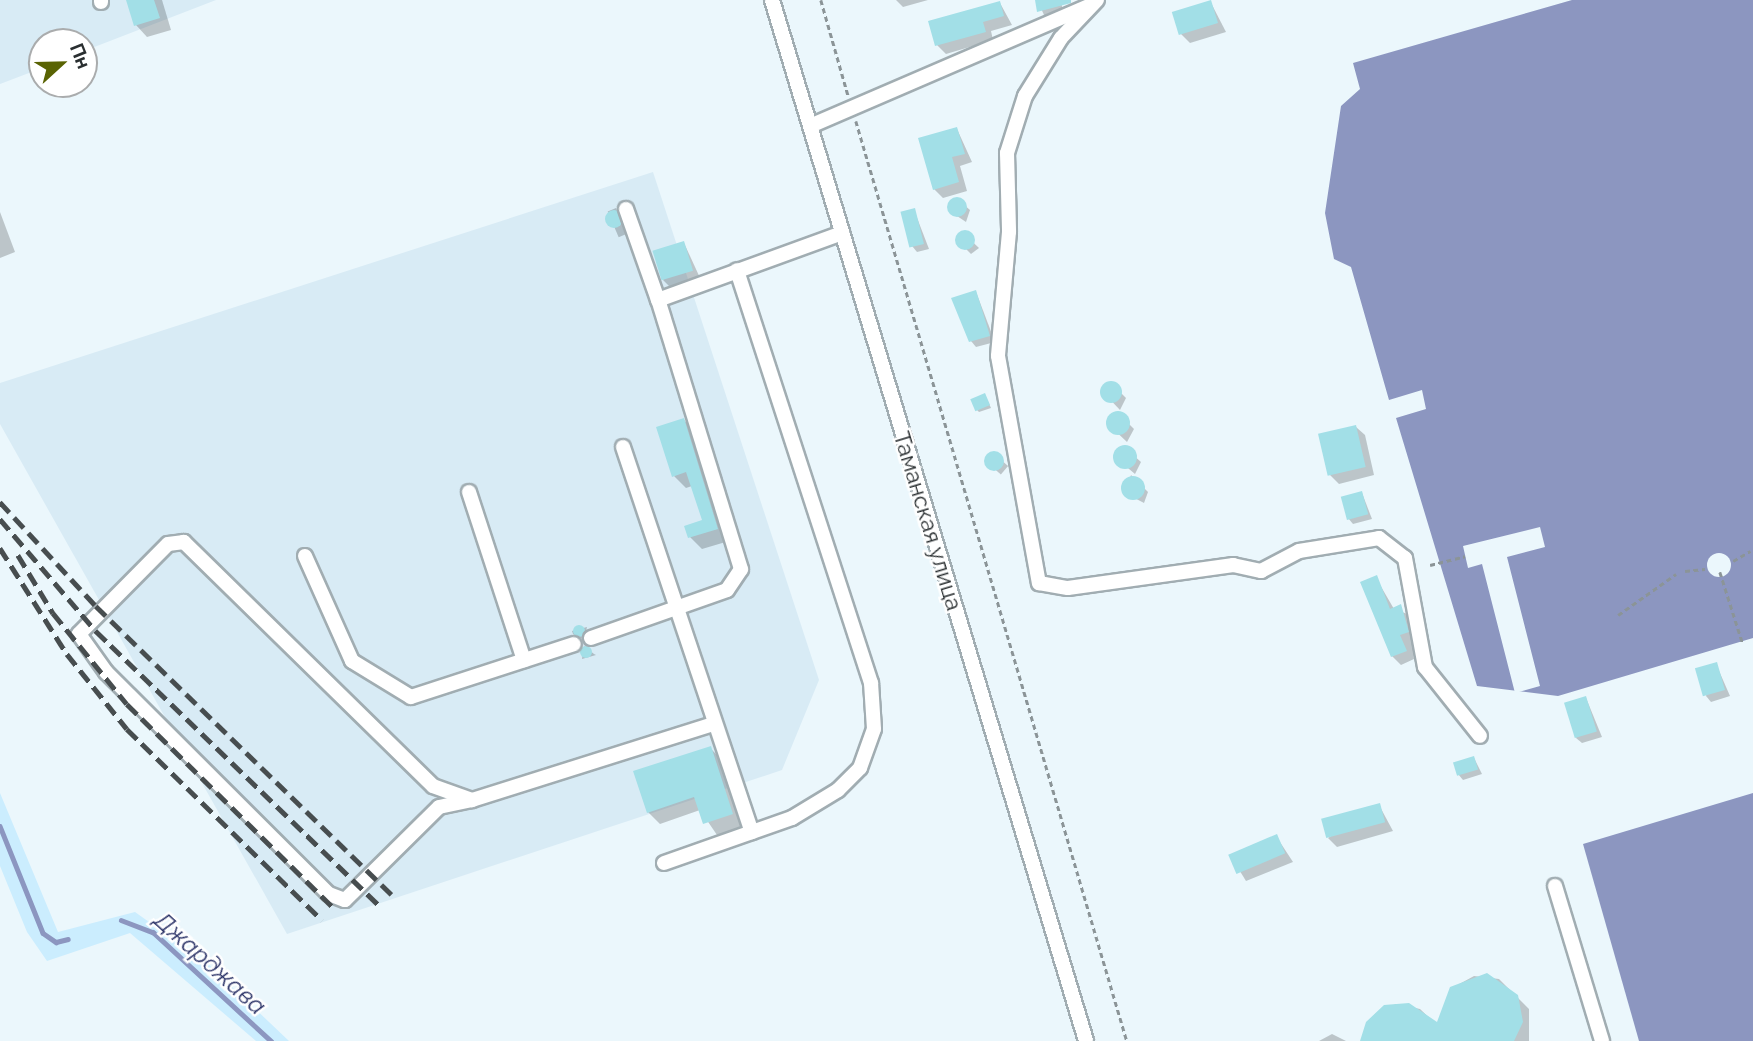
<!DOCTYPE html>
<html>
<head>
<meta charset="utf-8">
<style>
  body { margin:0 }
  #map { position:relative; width:1753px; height:1041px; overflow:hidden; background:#ebf7fc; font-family:Raleway,sans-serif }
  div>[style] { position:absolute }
  .built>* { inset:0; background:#d8ebf5 }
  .green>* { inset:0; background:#cbedfe }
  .water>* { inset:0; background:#8c96c0 }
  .pier>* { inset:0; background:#ebf7fc }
  .round { border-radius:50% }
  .shadow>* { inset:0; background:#0003; transform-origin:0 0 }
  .stream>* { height:4.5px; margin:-2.25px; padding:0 2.25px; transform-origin:2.25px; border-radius:2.25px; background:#8c96c0 }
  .building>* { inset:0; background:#a2dfe7; transform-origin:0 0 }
  .path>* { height:2.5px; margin-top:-1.25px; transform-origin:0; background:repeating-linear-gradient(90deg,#8b9497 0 5px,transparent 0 8.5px) }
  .roads { filter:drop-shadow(2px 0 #a1adb2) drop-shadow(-2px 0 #a1adb2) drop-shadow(0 2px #a1adb2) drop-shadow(0 -2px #a1adb2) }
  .minor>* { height:14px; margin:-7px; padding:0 7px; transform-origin:7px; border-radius:7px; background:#fff }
  .rail>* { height:4.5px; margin-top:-2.25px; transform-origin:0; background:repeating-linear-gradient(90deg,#474d4f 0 14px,transparent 0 21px) }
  span { translate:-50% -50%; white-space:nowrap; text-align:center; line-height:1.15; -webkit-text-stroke:5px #fff; paint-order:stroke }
  .street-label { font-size:23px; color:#2a2f31 }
  .water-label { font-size:24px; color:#293166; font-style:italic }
  .north { position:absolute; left:28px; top:28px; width:70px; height:70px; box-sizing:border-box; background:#fff; border:2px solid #aaacad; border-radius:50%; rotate:68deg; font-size:19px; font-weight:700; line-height:28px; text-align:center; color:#2a2f31 }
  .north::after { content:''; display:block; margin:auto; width:24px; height:32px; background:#596303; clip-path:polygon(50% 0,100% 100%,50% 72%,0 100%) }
</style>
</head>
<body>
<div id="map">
  <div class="built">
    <i style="clip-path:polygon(0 0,216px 0,84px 51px,84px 42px,42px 42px,42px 68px,0 84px)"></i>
    <i style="clip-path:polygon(653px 172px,819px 680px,782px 770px,287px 934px,0 424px,0 383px)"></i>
  </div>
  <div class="green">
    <i style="clip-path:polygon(0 793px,58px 932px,135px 912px,208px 964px,289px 1041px,256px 1041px,130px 933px,47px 961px,27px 932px,0 866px)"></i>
  </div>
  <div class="water">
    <i style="clip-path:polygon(1572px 0,1753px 0,1753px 638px,1558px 696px,1477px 686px,1396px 418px,1426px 409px,1422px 390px,1389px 400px,1351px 267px,1334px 259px,1325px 213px,1341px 106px,1360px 89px,1353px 63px)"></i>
    <i style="clip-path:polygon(1753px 793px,1753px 1041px,1639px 1041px,1583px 844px)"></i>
  </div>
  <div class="pier">
    <i style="clip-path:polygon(1540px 527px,1545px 547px,1507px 557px,1540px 686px,1515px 693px,1482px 564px,1468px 568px,1463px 546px)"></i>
    <i class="round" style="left:1707px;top:553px;width:24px;height:24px"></i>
  </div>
  <div class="shadow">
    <i style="clip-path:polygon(128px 0,162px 0,171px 30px,147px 37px,136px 25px)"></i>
    <i style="clip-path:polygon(896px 0,928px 0,903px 7px)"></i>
    <i style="clip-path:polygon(1037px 0,1061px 0,1063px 13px,1045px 17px)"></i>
    <i style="clip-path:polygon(1210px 1px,1226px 32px,1190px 43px,1181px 34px)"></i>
    <i style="clip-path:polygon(1000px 3px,1012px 25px,991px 31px,993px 40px,946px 54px,937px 45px)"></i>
    <i style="clip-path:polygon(957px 129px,972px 162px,960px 166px,967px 191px,943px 198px,934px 189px)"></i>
    <i style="clip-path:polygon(956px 198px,970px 210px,966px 222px,951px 212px)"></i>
    <i style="left:616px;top:208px;width:28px;height:9px;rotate:67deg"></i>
    <i style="clip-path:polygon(914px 210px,929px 249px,917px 252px,912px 246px)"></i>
    <i style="clip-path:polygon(0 212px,15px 252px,0 258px)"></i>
    <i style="clip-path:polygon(962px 232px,979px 248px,971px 254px,958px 241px)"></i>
    <i style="clip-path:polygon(684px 243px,701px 280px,672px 289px,663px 280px)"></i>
    <i style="clip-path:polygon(976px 292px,995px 342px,976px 347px,971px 341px)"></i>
    <i style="clip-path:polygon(1110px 382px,1126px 398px,1120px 410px,1102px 391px)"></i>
    <i style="clip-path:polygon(985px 395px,991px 408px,979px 412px,977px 410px)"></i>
    <i style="clip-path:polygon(1117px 412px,1134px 429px,1127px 442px,1109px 425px)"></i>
    <i style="clip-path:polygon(684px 420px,696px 432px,729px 541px,702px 549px,690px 537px,704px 521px,692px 486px,686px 488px,674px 476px)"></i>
    <i style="clip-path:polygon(1356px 427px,1365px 435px,1374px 475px,1339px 484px,1330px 475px)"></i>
    <i style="clip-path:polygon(1123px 446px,1141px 462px,1135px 474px,1116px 458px)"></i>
    <i style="left:993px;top:453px;width:20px;height:11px;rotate:41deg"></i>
    <i style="clip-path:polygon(1131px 475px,1148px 492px,1144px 503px,1125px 493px)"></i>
    <i style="clip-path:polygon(1362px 493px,1372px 519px,1353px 524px,1348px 518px)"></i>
    <i style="clip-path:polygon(1376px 578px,1394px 609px,1410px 615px,1414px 659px,1401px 665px,1392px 656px)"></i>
    <i style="clip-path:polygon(587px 627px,584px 640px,573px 634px,572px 631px)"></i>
    <i style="clip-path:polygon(584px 646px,594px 654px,596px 655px,582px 659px)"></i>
    <i style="clip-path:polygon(1716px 664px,1730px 696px,1711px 702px,1706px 696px)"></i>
    <i style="clip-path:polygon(1586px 698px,1602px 737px,1582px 743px,1576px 738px)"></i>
    <i style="clip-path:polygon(710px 748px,722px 760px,744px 826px,717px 835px,700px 810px,660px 824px,648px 812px)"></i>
    <i style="clip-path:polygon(1474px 758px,1482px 774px,1463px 780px,1458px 774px)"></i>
    <i style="clip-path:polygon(1379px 805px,1393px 831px,1337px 847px,1328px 838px)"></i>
    <i style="clip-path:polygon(1276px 836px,1293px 862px,1246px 881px,1230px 855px)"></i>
    <i style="clip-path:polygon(1474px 976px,1499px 979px,1529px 1009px,1529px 1041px,1362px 1041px,1375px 1014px,1396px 1004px,1420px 1009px,1437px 1025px,1452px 988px)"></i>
    <i style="clip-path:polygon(1332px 1034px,1346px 1041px,1319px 1041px)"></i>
  </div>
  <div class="stream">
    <i style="left:0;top:826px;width:115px;rotate:68.1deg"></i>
    <i style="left:43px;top:933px;width:16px;rotate:35deg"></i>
    <i style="left:56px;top:942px;width:12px;rotate:-14deg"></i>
    <i style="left:121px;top:920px;width:34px;rotate:21deg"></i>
    <i style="left:153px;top:932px;width:161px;rotate:42.7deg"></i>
  </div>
  <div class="building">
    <i style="clip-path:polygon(126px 0,154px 0,160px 18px,134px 26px)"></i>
    <i style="clip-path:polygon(1035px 0,1071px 0,1071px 3px,1037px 12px)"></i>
    <i style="left:1211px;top:0;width:24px;height:41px;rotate:73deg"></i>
    <i style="clip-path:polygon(1000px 1px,1004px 16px,983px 22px,986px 32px,935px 46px,928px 21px)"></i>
    <i style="clip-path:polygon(957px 127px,965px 154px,952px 157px,959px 182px,933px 190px,918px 138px)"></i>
    <i class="round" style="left:947px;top:197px;width:20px;height:20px"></i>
    <i style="left:915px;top:208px;width:37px;height:15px;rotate:76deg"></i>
    <i class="round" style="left:605px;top:210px;width:18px;height:18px"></i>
    <i class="round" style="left:955px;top:230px;width:20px;height:20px"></i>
    <i style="left:684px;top:241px;width:31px;height:33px;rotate:73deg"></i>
    <i style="clip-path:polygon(976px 290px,990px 336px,969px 342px,951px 298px)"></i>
    <i class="round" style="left:1100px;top:381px;width:22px;height:22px"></i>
    <i style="left:985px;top:393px;width:13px;height:16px;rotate:67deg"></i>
    <i class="round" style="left:1106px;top:411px;width:24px;height:24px"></i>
    <i style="clip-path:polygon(684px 418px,718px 529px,688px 538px,684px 526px,702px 520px,686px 472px,672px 477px,656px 427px)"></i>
    <i style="left:1356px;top:425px;width:43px;height:39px;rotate:77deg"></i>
    <i class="round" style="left:1113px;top:445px;width:24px;height:24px"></i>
    <i class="round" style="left:984px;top:451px;width:20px;height:20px"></i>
    <i class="round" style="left:1121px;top:476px;width:24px;height:24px"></i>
    <i style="left:1362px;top:491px;width:24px;height:22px;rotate:75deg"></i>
    <i style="clip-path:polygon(1377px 575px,1390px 609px,1401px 604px,1409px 632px,1400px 635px,1407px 651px,1391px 657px,1360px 582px)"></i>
    <i class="round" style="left:573px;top:625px;width:12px;height:12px"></i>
    <i class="round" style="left:580px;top:646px;width:12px;height:12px"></i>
    <i style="left:1717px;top:662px;width:29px;height:23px;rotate:74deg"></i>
    <i style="left:1586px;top:696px;width:37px;height:23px;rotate:73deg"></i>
    <i style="clip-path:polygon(711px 746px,733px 814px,703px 824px,694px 797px,647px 813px,633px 771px)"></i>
    <i style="left:1474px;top:756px;width:14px;height:22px;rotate:73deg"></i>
    <i style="left:1380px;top:803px;width:20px;height:61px;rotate:75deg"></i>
    <i style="left:1277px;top:834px;width:21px;height:53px;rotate:67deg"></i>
    <i style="clip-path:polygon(1487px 973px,1518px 995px,1523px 1022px,1514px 1041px,1360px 1041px,1366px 1022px,1384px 1005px,1409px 1003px,1437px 1022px,1450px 987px)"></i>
  </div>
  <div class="path">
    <i style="left:821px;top:0;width:99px;rotate:74.1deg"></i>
    <i style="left:856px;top:121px;width:959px;rotate:73.59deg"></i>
    <i style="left:1733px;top:561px;width:20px;rotate:-30deg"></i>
    <i style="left:1430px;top:565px;width:36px;rotate:-14deg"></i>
    <i style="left:1685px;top:571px;width:20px;rotate:-6deg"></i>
    <i style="left:1720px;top:572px;width:76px;rotate:72.3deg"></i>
    <i style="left:1618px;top:615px;width:71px;rotate:-35.3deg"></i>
  </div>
  <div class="roads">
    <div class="minor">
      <i style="left:101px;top:0;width:2px;rotate:90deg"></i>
      <i style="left:772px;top:0;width:1087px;rotate:73.21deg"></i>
      <i style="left:1097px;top:0;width:52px;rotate:133.5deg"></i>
      <i style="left:1061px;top:38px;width:68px;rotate:121.8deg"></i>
      <i style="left:1025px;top:96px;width:60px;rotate:107.5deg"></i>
      <i style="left:1007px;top:153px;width:79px;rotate:88.5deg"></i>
      <i style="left:1009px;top:232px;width:124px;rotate:95.1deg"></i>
      <i style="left:998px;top:356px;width:231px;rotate:79.8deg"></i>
      <i style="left:1039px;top:583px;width:29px;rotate:10deg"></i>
      <i style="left:1068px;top:588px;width:167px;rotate:-7.9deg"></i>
      <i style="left:1233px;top:565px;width:29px;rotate:12deg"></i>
      <i style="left:1261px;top:571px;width:43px;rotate:-27.8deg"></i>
      <i style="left:1299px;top:551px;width:81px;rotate:-9.2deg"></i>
      <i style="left:1379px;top:538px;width:33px;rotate:38deg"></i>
      <i style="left:1405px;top:558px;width:111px;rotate:79.6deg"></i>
      <i style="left:1425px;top:667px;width:88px;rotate:51.4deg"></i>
      <i style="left:810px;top:126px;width:303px;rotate:-23.3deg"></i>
      <i style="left:626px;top:209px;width:96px;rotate:70.6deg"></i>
      <i style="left:623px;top:447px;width:406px;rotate:71.5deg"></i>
      <i style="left:469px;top:492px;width:177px;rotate:71.9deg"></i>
      <i style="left:305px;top:556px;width:115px;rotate:65.9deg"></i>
      <i style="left:352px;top:661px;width:69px;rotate:31.4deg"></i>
      <i style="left:411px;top:697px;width:171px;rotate:-18deg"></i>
      <i style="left:591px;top:638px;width:144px;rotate:-19.4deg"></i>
      <i style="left:727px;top:590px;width:25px;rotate:-56deg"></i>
      <i style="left:741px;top:569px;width:282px;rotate:-107.1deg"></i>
      <i style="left:658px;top:300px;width:196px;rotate:-20deg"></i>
      <i style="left:472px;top:800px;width:41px;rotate:-160.3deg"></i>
      <i style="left:433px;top:786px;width:349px;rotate:-135.6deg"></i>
      <i style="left:184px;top:542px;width:16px;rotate:173deg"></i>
      <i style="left:168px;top:544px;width:127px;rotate:134.7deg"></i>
      <i style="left:79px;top:634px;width:47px;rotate:54.6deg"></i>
      <i style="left:106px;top:672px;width:315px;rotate:44.9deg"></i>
      <i style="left:329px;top:894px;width:17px;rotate:21deg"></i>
      <i style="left:345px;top:900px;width:132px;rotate:-44.7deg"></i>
      <i style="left:439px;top:807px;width:34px;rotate:-12deg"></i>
      <i style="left:472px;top:800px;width:253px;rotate:-17.5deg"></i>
      <i style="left:664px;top:863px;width:136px;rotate:-19.4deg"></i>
      <i style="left:792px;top:818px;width:54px;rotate:-31.3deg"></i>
      <i style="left:838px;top:790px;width:31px;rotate:-45deg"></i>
      <i style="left:860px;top:768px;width:41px;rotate:-70.3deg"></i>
      <i style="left:874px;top:729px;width:46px;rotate:-93.7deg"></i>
      <i style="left:871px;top:683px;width:434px;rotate:-108deg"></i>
      <i style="left:1555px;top:886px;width:162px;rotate:73.1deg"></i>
    </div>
  </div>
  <div class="rail">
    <i style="left:0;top:502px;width:142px;rotate:47.3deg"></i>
    <i style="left:96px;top:606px;width:415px;rotate:44.3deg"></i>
    <i style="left:0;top:519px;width:148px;rotate:49.4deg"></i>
    <i style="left:96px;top:631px;width:394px;rotate:44.1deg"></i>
    <i style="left:0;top:548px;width:125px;rotate:57.7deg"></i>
    <i style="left:67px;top:654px;width:96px;rotate:51.3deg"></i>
    <i style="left:127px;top:729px;width:273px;rotate:44.4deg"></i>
    <i style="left:18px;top:555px;width:68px;rotate:58.9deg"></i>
    <i style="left:53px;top:613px;width:117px;rotate:50.9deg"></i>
    <i style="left:127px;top:704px;width:293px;rotate:44.6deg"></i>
  </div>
  <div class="street-label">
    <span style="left:928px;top:521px;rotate:73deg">Таманская улица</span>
  </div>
  <div class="water-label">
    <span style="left:210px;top:963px;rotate:42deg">Джарджава</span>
  </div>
  <div class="north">Пн</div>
</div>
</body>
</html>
